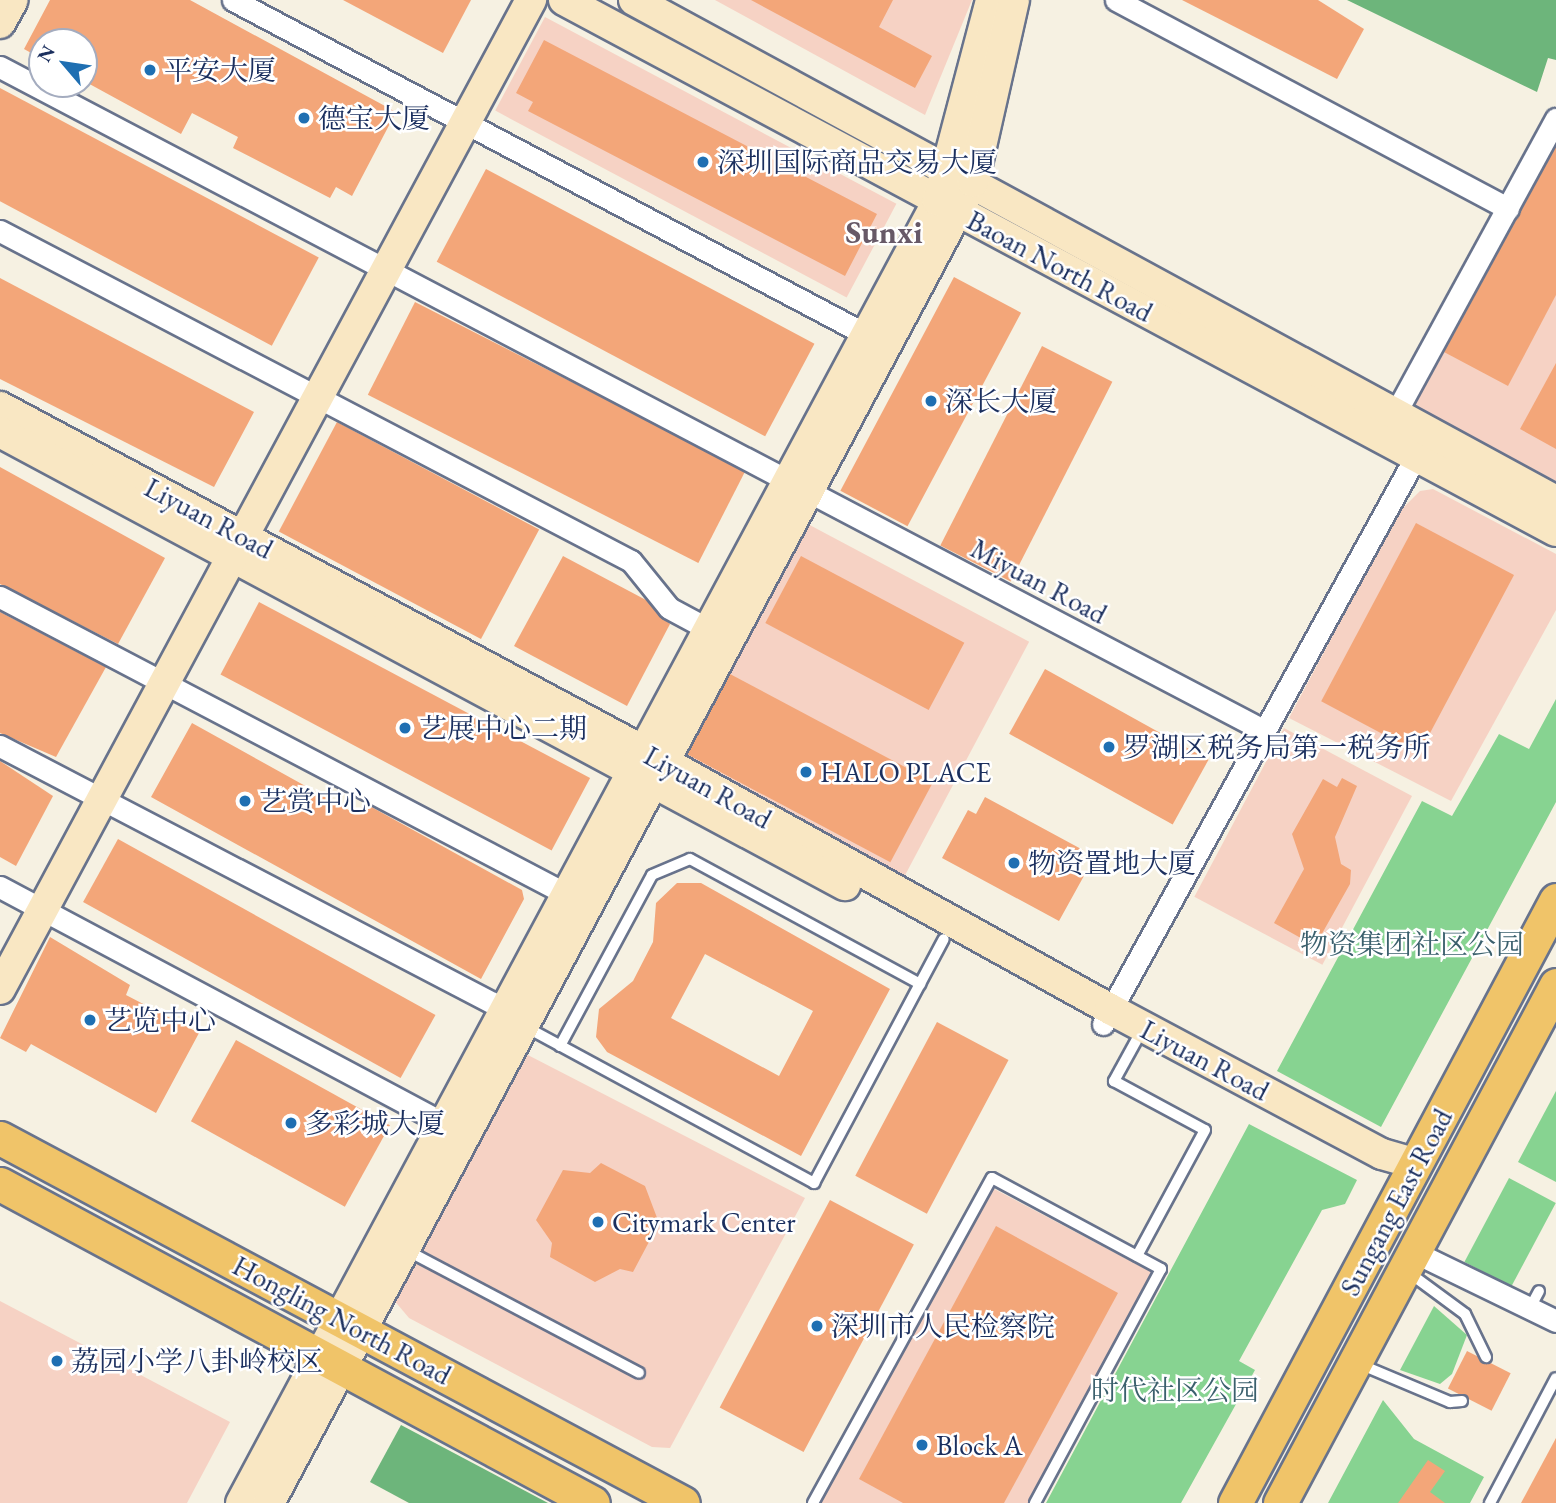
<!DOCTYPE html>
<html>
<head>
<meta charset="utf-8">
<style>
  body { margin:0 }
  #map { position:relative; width:1556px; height:1503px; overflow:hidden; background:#f6f1e2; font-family:"EB Garamond","Noto Serif SC",serif }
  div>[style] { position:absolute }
  .built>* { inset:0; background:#f6d2c4; transform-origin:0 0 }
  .green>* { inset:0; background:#87d391; transform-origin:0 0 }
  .forest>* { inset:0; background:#6db57b }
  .building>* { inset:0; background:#f3a679; transform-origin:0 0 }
  .roads { filter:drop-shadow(2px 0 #68738c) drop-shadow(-2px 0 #68738c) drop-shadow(0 2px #68738c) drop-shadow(0 -2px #68738c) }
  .lane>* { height:10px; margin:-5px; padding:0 5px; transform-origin:5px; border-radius:5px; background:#fff }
  .street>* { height:21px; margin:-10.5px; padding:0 10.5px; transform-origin:10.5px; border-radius:10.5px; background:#fff }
  .secondary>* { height:30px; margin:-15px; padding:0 15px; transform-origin:15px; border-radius:15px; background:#f9e7c3 }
  .primary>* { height:33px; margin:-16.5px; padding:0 16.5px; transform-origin:16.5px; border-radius:16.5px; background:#f0c469 }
  .dots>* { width:19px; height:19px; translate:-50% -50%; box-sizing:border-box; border:4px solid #fff; border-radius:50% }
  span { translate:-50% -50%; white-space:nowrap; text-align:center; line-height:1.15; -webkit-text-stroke:5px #fff; paint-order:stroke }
  .poi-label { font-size:28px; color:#1b2f5e }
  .left { translate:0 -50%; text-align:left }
  .street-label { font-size:28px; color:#1b2f5e }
  .park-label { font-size:28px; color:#3b606d }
  .quarter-label { font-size:32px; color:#675967; font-weight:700 }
  .north { position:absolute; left:28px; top:28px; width:70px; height:70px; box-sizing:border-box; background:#fff; border:2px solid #a4acbf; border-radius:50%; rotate:299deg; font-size:19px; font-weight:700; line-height:28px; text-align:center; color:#1b2f5e }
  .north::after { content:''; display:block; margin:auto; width:24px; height:32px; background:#1f6fb2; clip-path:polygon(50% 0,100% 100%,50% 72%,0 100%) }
</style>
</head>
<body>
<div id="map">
  <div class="built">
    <i style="clip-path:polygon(715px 0,972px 0,925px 115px)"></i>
    <i style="left:545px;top:17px;width:398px;height:106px;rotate:28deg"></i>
    <i style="clip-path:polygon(1556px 119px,1556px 481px,1407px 402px)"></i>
    <i style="clip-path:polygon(1433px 489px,1556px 554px,1556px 610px,1451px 801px,1289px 718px,1398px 513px,1420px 491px)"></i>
    <i style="left:804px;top:522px;width:255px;height:274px;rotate:28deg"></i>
    <i style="left:1284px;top:728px;width:145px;height:191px;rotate:28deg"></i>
    <i style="clip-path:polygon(524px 1053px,805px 1198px,670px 1448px,652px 1447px,409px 1318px,393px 1299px)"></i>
    <i style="clip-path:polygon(981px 1182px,1153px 1273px,1030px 1503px,810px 1503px)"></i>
    <i style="clip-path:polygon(0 1301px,230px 1422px,187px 1503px,0 1503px)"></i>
  </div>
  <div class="green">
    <i style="clip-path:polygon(1556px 699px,1556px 802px,1381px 1127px,1277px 1071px,1422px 801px,1452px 816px,1499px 734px,1529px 749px)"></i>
    <i style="clip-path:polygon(1556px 1091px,1556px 1182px,1518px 1162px)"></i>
    <i style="clip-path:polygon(1249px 1124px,1357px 1180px,1345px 1204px,1322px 1210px,1239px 1361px,1255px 1370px,1181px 1503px,1046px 1503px)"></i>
    <i style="left:1509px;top:1178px;width:53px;height:95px;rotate:28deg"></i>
    <i style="clip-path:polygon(1434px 1306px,1467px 1335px,1452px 1374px,1440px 1384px,1400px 1370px)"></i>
    <i style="clip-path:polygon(1383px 1400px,1414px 1439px,1484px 1477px,1470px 1503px,1328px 1503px)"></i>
  </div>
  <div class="forest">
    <i style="clip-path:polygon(1347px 0,1556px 0,1556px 60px,1548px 58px,1537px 92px)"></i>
    <i style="clip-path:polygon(401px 1425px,548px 1503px,409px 1503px,370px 1482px)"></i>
  </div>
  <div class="building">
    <i style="clip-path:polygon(50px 0,190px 0,396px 112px,352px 196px,336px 187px,330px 198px,233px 148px,238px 137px,192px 113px,181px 134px,84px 81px,84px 42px,42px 42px,42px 59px,24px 49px)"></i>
    <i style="clip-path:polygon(343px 0,471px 0,443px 53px)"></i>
    <i style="clip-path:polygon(751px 0,893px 0,879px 27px,932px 56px,915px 88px)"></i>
    <i style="clip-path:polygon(1182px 0,1318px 0,1364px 29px,1337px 79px)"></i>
    <i style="clip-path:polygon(544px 40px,877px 214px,845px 276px,528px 111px,533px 102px,516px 93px)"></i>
    <i style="left:0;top:88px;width:361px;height:100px;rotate:28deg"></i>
    <i style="clip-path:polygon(1556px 146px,1556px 295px,1508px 386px,1444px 352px)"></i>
    <i style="left:486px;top:169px;width:372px;height:105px;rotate:28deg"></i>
    <i style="left:954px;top:277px;width:76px;height:242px;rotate:28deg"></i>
    <i style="clip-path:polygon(0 278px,254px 412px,214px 487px,0 379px)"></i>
    <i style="left:415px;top:302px;width:371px;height:104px;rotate:27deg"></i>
    <i style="left:1042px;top:346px;width:79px;height:224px;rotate:27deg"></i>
    <i style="clip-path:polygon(1556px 363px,1556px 449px,1520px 429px)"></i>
    <i style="left:337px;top:422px;width:229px;height:124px;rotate:28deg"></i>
    <i style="clip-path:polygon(0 467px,165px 558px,118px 644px,0 584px)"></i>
    <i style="left:1416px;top:523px;width:111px;height:202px;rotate:28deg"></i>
    <i style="clip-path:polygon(563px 556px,646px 600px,670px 624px,627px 706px,514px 646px)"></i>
    <i style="left:801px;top:556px;width:185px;height:76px;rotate:28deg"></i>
    <i style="left:259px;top:602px;width:375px;height:82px;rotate:28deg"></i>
    <i style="clip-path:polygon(0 612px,106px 667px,56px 757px,0 733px)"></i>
    <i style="left:1045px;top:669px;width:187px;height:74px;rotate:29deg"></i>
    <i style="left:730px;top:674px;width:230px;height:91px;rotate:28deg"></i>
    <i style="clip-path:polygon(192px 723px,354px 813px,366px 804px,522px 890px,524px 899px,481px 979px,151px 797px)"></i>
    <i style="clip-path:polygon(0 761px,53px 796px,16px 866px,0 857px)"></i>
    <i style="clip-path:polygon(1342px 778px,1357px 786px,1335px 837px,1341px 864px,1351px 870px,1350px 884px,1315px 946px,1274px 923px,1304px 869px,1292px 834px,1323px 779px,1337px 787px)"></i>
    <i style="clip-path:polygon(985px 797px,1083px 850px,1073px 868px,1085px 874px,1059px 921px,942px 858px,968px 810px,976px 814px)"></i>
    <i style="left:118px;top:839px;width:363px;height:72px;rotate:29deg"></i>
    <i style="clip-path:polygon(evenodd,677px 883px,701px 883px,890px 989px,801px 1156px,607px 1052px,596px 1037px,599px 1009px,633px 981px,653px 942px,656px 903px,677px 883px,705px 954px,813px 1011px,779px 1076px,671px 1018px,705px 954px)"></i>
    <i style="clip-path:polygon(50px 937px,130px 985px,126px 995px,199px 1033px,156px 1113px,31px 1044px,26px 1052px,0 1038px)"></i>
    <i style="left:937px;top:1022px;width:81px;height:174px;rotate:28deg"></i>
    <i style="left:236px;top:1040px;width:176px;height:93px;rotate:29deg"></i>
    <i style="clip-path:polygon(601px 1163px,645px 1186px,659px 1223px,633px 1272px,620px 1269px,595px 1282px,550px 1257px,552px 1243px,536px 1220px,563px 1170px,590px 1173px)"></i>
    <i style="left:830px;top:1200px;width:95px;height:235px;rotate:28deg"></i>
    <i style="clip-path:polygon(996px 1226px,1118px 1293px,1004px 1503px,903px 1503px,859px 1479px)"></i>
    <i style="left:1467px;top:1351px;width:49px;height:42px;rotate:27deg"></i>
    <i style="clip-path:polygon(1556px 1438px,1556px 1503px,1521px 1503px)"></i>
    <i style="clip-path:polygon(1428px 1460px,1445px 1471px,1430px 1492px,1445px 1503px,1398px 1503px)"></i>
  </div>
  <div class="roads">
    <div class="lane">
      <i style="left:524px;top:1026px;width:330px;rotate:28.4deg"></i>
      <i style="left:814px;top:1183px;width:276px;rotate:-62deg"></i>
      <i style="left:1136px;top:1041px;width:46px;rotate:118.8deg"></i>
      <i style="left:1114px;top:1081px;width:103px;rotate:28.3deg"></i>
      <i style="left:1205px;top:1130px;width:143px;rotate:118.4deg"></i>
      <i style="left:560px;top:1046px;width:194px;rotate:-61.7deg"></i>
      <i style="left:652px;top:875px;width:41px;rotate:-22.8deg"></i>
      <i style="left:690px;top:859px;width:262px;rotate:28.5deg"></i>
      <i style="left:408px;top:1251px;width:261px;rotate:27.8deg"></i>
      <i style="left:1408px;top:1272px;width:71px;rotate:36.4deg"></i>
      <i style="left:1465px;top:1314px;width:48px;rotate:64deg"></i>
      <i style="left:1530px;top:1308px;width:19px;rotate:-62deg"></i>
      <i style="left:1357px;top:1363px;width:101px;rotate:22.8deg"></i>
      <i style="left:1450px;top:1402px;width:12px;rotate:-5deg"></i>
      <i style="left:813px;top:1503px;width:371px;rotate:-61.2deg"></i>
      <i style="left:992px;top:1178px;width:192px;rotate:28.3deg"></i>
      <i style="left:1161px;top:1269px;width:266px;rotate:118.3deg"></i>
      <i style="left:1490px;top:1503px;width:141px;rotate:-62.2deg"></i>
    </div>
    <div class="street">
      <i style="left:233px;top:0;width:717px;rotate:27.85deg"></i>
      <i style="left:1116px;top:0;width:444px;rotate:28deg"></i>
      <i style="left:0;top:67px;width:1426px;rotate:27.7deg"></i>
      <i style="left:0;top:231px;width:712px;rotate:27.61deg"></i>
      <i style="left:631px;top:561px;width:60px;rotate:51deg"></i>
      <i style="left:669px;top:608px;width:47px;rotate:28.2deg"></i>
      <i style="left:1396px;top:412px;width:334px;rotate:-61.4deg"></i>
      <i style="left:0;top:597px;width:641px;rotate:27.68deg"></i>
      <i style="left:0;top:746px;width:571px;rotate:27.55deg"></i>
      <i style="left:0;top:887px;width:504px;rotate:28.04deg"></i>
      <i style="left:1103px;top:1024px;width:649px;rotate:-61.14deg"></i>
      <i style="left:1414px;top:1252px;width:158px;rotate:25.9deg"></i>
    </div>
    <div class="secondary">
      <i style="left:564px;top:0;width:1125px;rotate:28.16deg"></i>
      <i style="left:634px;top:0;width:1049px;rotate:28.52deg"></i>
      <i style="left:0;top:23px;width:26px;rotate:-61deg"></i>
      <i style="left:0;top:407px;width:755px;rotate:28.13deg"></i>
      <i style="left:666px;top:763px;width:508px;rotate:28.99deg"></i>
      <i style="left:1110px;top:1009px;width:308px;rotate:28.1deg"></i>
      <i style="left:1382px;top:1154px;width:35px;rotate:16deg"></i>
      <i style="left:0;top:432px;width:959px;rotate:28.2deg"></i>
      <i style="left:0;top:989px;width:1123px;rotate:-61.77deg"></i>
      <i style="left:241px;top:1503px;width:1477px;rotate:-61.84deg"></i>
      <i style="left:938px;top:201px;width:208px;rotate:-75.2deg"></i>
      <i style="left:269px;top:1503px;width:1497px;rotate:-61.95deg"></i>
      <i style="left:973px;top:182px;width:187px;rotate:-77.3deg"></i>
    </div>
    <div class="primary">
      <i style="left:0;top:1138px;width:774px;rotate:28.12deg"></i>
      <i style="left:0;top:1184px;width:673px;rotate:28.28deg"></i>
      <i style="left:1235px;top:1503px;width:683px;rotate:-61.97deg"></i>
      <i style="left:1280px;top:1503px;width:587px;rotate:-61.95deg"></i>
    </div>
  </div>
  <div class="dots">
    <i style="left:150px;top:70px;background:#1f6fb2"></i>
    <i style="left:304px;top:118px;background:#1f6fb2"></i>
    <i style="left:703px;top:162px;background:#1f6fb2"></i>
    <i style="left:931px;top:401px;background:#1f6fb2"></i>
    <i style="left:405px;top:728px;background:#1f6fb2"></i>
    <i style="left:1109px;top:747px;background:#1f6fb2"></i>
    <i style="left:806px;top:772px;background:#1f6fb2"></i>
    <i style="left:245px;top:801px;background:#1f6fb2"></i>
    <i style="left:1014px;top:863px;background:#1f6fb2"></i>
    <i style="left:90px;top:1020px;background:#1f6fb2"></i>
    <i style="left:291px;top:1123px;background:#1f6fb2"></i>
    <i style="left:598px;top:1222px;background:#1f6fb2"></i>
    <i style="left:817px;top:1326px;background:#1f6fb2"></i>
    <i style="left:57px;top:1361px;background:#1f6fb2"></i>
    <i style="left:922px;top:1445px;background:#1f6fb2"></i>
  </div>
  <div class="poi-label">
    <span class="left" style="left:164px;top:70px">平安大厦</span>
    <span class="left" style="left:318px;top:118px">德宝大厦</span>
    <span class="left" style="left:717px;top:162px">深圳国际商品交易大厦</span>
    <span class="left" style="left:945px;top:401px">深长大厦</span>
    <span class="left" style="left:419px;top:728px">艺展中心二期</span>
    <span class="left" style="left:1123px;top:747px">罗湖区税务局第一税务所</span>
    <span class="left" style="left:820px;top:772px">HALO PLACE</span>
    <span class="left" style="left:259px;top:801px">艺赏中心</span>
    <span class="left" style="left:1028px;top:863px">物资置地大厦</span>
    <span class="left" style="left:104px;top:1020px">艺览中心</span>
    <span class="left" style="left:305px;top:1123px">多彩城大厦</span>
    <span class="left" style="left:612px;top:1222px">Citymark Center</span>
    <span class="left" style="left:831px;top:1326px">深圳市人民检察院</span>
    <span class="left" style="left:71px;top:1361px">荔园小学八卦岭校区</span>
    <span class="left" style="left:936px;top:1445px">Block A</span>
  </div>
  <div class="street-label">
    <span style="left:1060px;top:266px;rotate:28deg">Baoan North Road</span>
    <span style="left:209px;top:518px;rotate:28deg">Liyuan Road</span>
    <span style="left:1039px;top:581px;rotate:28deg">Miyuan Road</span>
    <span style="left:708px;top:787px;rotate:29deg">Liyuan Road</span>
    <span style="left:1205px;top:1060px;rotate:28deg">Liyuan Road</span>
    <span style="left:1396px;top:1202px;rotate:-62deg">Sungang East Road</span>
    <span style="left:342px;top:1320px;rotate:28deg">Hongling North Road</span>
  </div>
  <div class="park-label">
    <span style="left:1412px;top:944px">物资集团社区公园</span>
    <span style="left:1175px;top:1390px">时代社区公园</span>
  </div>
  <div class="quarter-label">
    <span style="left:884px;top:232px">Sunxi</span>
  </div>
  <div class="north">N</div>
</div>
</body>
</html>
